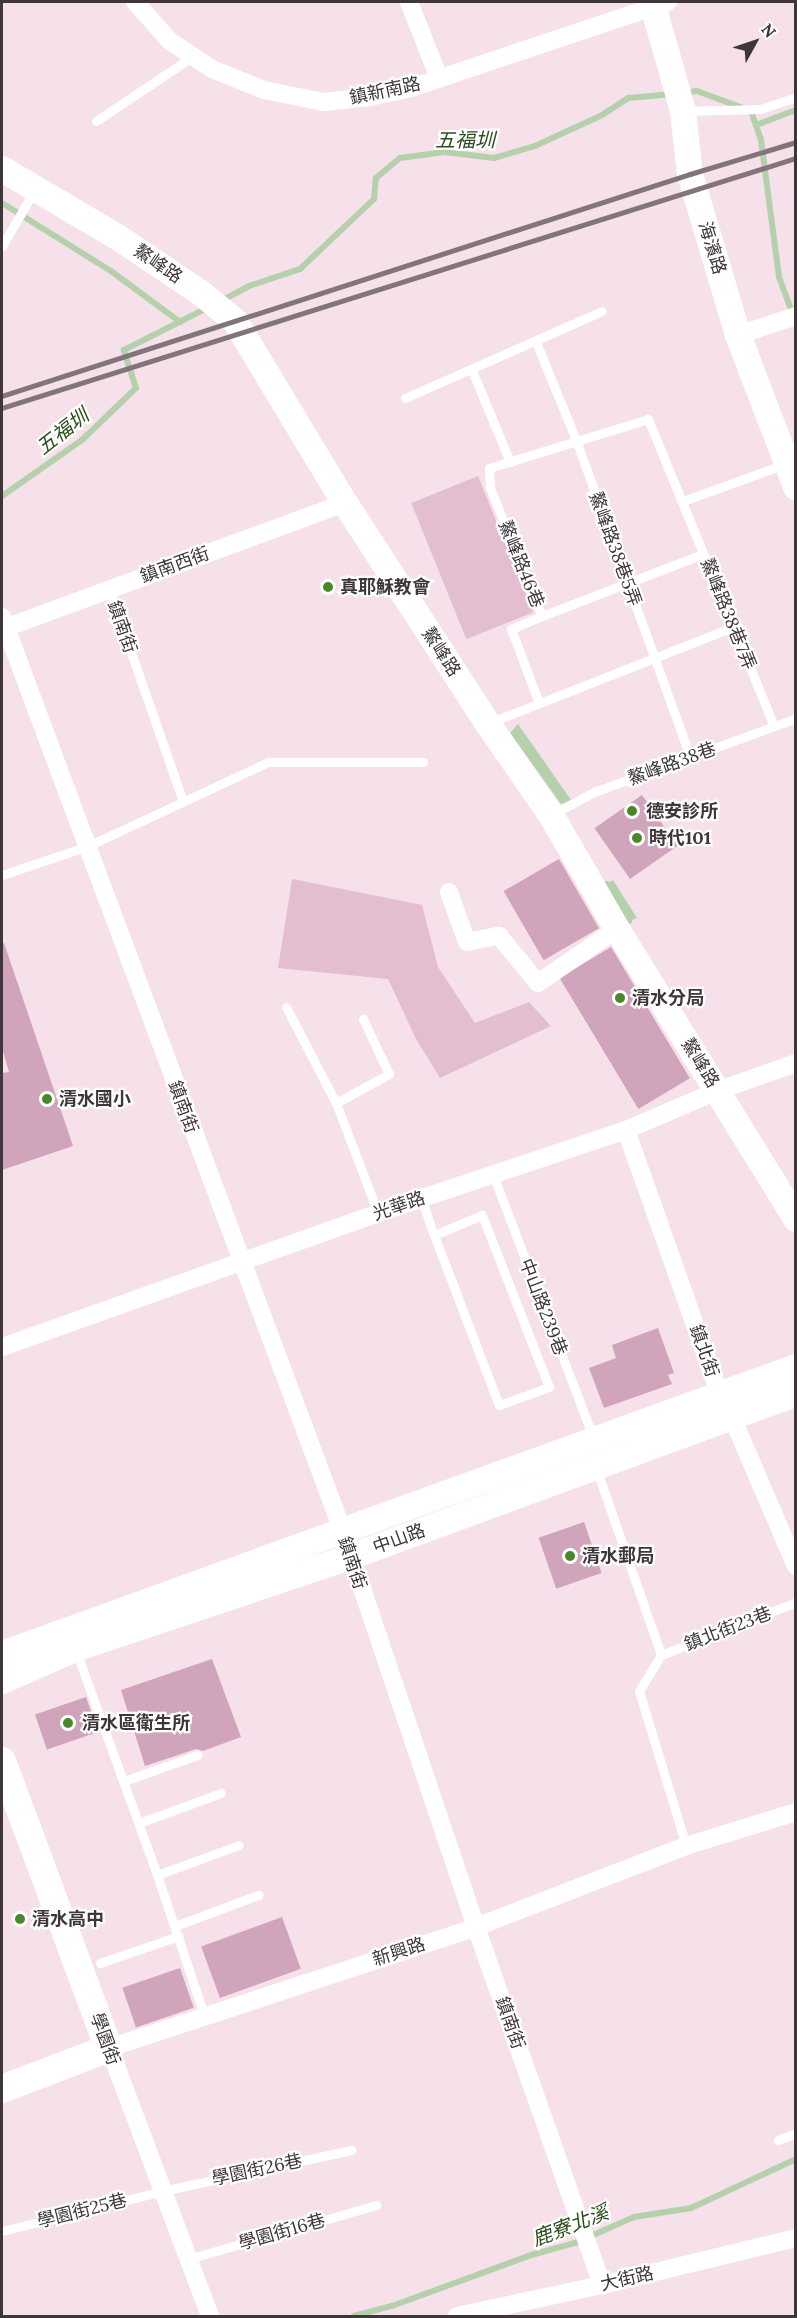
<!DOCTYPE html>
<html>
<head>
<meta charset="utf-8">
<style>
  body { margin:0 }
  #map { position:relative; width:797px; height:2318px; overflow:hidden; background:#f6e1eb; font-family:Lora,"Noto Sans TC",serif }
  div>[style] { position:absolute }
  .green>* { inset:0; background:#e2bed0; transform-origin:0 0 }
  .water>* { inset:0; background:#b5d1ab }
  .stream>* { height:6px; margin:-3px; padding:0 3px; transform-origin:3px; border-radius:3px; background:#b5d1ab }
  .building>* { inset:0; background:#d0a4ba; transform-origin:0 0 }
  .lane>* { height:9px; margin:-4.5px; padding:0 4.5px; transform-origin:4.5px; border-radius:4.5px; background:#fff }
  .street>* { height:18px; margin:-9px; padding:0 9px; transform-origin:9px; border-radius:9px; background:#fff }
  .secondary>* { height:26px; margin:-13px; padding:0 13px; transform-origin:13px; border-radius:13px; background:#fff }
  .primary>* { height:28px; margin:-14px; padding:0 14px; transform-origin:14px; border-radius:14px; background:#fff }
  .rail>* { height:4.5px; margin:-2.25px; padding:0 2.25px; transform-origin:2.25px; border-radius:2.25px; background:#81747a }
  .dots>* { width:16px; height:16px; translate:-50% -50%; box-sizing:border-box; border:3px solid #fff; border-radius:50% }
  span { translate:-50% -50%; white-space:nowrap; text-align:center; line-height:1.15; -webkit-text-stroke:4.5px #fff; paint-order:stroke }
  .street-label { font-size:18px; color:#3e363a }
  .poi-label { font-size:18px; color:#3e363a; font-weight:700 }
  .left { translate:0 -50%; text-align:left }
  .water-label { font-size:20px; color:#2b4f1b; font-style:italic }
  .frame { position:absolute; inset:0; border:3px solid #3e363a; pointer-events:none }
  .north { position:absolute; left:725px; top:12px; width:60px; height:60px; -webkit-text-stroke:4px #fff; paint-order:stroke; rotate:50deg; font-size:16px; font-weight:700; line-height:24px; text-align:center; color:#3e363a }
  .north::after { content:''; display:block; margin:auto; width:21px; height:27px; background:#3e363a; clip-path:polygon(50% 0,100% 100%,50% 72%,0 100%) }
</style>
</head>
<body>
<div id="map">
  <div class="green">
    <i style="left:478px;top:476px;width:147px;height:72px;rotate:68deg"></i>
    <i style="clip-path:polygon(292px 879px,422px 905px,438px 967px,475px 1023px,529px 1002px,551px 1026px,440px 1078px,416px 1039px,388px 979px,278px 968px)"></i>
  </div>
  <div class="water">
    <i style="clip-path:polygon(518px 724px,571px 800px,561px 804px,510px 733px)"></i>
    <i style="clip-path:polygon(613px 880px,637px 918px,629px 921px,607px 884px)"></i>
  </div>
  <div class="stream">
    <i style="left:683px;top:93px;width:14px;rotate:-8deg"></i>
    <i style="left:697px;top:91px;width:58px;rotate:20.3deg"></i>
    <i style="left:751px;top:111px;width:31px;rotate:71deg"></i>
    <i style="left:761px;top:140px;width:138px;rotate:82.5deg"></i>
    <i style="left:779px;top:277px;width:40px;rotate:69.8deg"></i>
    <i style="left:756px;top:125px;width:43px;rotate:-20.6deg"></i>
    <i style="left:2px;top:203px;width:128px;rotate:32deg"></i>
    <i style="left:111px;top:271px;width:86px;rotate:36.5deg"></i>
    <i style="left:221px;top:301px;width:32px;rotate:-28deg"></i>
    <i style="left:249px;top:286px;width:54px;rotate:-18.4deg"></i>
    <i style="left:300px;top:269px;width:102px;rotate:-43.4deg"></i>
    <i style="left:374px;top:199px;width:21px;rotate:-85deg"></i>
    <i style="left:376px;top:178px;width:31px;rotate:-40deg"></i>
    <i style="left:400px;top:158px;width:45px;rotate:-7.6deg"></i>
    <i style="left:445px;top:152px;width:49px;rotate:7deg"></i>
    <i style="left:494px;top:158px;width:43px;rotate:-16.3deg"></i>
    <i style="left:535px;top:146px;width:74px;rotate:-24.8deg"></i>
    <i style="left:602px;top:115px;width:31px;rotate:-33deg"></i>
    <i style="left:628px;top:98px;width:45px;rotate:-5.1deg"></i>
    <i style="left:2px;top:496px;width:98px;rotate:-35deg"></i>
    <i style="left:82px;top:440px;width:75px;rotate:-43.9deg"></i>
    <i style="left:136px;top:388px;width:40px;rotate:-108deg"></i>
    <i style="left:124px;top:350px;width:95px;rotate:-26.8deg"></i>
    <i style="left:607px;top:884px;width:43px;rotate:59.3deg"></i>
    <i style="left:354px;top:2316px;width:39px;rotate:-15deg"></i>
    <i style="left:392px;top:2306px;width:148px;rotate:-20.1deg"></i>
    <i style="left:531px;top:2255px;width:46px;rotate:-15.3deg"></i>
    <i style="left:575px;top:2243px;width:64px;rotate:-23.8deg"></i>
    <i style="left:634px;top:2217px;width:58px;rotate:-9deg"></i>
    <i style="left:691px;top:2208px;width:116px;rotate:-25deg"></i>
  </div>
  <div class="building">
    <i style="left:642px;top:795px;width:62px;height:58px;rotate:55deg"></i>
    <i style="left:559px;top:859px;width:80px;height:64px;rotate:60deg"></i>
    <i style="clip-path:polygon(4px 943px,73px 1146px,2px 1170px,2px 1073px,9px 1072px,2px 1048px,2px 944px)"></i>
    <i style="left:611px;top:947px;width:153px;height:60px;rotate:59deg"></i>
    <i style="clip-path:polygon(658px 1328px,674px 1373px,668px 1375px,672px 1384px,604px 1408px,589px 1368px,616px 1358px,612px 1345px)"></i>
    <i style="left:584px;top:1522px;width:54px;height:48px;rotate:71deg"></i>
    <i style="clip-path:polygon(212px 1659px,241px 1737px,203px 1751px,196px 1749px,145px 1766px,121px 1690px)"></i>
    <i style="left:86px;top:1697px;width:37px;height:54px;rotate:71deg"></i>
    <i style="left:282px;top:1917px;width:55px;height:86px;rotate:70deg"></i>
    <i style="left:180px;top:1968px;width:42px;height:61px;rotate:71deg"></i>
  </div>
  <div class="lane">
    <i style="left:685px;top:111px;width:75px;rotate:-1.5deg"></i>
    <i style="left:760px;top:109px;width:38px;rotate:-18deg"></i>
    <i style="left:96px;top:121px;width:117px;rotate:-33.8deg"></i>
    <i style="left:2px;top:246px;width:64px;rotate:-59.8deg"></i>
    <i style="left:536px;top:342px;width:106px;rotate:67.8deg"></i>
    <i style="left:576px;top:440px;width:337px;rotate:70.2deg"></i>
    <i style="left:472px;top:370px;width:100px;rotate:67.6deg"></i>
    <i style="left:405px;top:398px;width:215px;rotate:-23.8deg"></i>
    <i style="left:683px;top:501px;width:109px;rotate:-19.9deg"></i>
    <i style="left:109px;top:589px;width:225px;rotate:70.8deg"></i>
    <i style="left:542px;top:616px;width:173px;rotate:-21.1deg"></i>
    <i style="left:539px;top:703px;width:79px;rotate:-110.7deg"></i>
    <i style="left:511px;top:629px;width:34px;rotate:-23deg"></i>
    <i style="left:542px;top:616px;width:138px;rotate:-112.1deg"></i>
    <i style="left:490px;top:488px;width:20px;rotate:-93deg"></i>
    <i style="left:489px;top:468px;width:166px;rotate:-17.1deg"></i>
    <i style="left:648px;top:419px;width:332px;rotate:67.7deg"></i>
    <i style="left:489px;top:723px;width:262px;rotate:-21.5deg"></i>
    <i style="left:553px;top:814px;width:47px;rotate:-28.2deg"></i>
    <i style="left:594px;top:792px;width:215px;rotate:-20.1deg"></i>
    <i style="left:2px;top:875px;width:91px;rotate:-18.6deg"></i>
    <i style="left:88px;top:846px;width:199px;rotate:-25deg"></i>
    <i style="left:268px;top:762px;width:155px"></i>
    <i style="left:286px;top:1007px;width:108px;rotate:62.5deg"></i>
    <i style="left:336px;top:1103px;width:118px;rotate:69.1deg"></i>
    <i style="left:336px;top:1103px;width:60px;rotate:-28.7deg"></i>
    <i style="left:389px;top:1074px;width:61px;rotate:-115.3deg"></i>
    <i style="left:493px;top:1175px;width:283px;rotate:69.1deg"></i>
    <i style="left:421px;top:1198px;width:39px;rotate:71deg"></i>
    <i style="left:434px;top:1235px;width:182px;rotate:69.1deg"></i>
    <i style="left:499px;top:1405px;width:53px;rotate:-19.8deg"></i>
    <i style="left:549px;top:1387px;width:185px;rotate:-111.3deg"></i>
    <i style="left:482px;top:1215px;width:52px;rotate:157.4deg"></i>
    <i style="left:596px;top:1468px;width:198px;rotate:70.8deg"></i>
    <i style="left:661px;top:1655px;width:42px;rotate:121.4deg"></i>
    <i style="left:639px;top:1691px;width:162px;rotate:73.1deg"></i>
    <i style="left:76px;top:1651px;width:238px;rotate:70.1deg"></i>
    <i style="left:157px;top:1875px;width:148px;rotate:71.4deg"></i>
    <i style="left:661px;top:1655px;width:145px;rotate:-21.4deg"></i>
    <i style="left:124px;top:1781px;width:78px;rotate:-19.4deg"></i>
    <i style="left:139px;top:1823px;width:87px;rotate:-20.1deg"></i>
    <i style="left:157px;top:1875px;width:87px;rotate:-20.1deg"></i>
    <i style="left:175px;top:1926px;width:89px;rotate:-20.5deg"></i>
    <i style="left:100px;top:1963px;width:83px;rotate:-18.9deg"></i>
    <i style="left:778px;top:2140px;width:19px;rotate:-21deg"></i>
    <i style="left:2px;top:2231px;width:165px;rotate:-14deg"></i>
    <i style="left:162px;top:2191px;width:194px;rotate:-12.2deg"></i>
    <i style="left:188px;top:2259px;width:196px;rotate:-16deg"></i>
  </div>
  <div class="street">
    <i style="left:135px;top:2px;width:52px;rotate:48.1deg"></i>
    <i style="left:170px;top:41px;width:50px;rotate:33.7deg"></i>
    <i style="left:212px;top:69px;width:56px;rotate:22deg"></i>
    <i style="left:264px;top:90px;width:61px;rotate:11.3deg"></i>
    <i style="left:324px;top:102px;width:46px;rotate:-6.2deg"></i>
    <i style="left:370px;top:97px;width:42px;rotate:-12.4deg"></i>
    <i style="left:411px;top:88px;width:271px;rotate:-18.5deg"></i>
    <i style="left:409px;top:2px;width:82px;rotate:68.5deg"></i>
    <i style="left:738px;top:335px;width:61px;rotate:-18.1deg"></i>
    <i style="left:2px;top:617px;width:976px;rotate:69.56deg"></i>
    <i style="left:343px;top:1532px;width:417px;rotate:71.4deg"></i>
    <i style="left:476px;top:1927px;width:380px;rotate:70.6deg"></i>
    <i style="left:5px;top:628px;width:362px;rotate:-20.2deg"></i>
    <i style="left:449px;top:892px;width:53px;rotate:70.2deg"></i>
    <i style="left:467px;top:942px;width:33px;rotate:-11deg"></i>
    <i style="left:499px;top:936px;width:61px;rotate:50.3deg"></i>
    <i style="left:538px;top:983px;width:96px;rotate:-34.4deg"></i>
    <i style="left:626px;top:1130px;width:282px;rotate:70.5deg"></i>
    <i style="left:720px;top:1396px;width:24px;rotate:60deg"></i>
    <i style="left:732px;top:1417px;width:162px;rotate:66.8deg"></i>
    <i style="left:2px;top:1347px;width:399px;rotate:-19.6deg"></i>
    <i style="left:378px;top:1213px;width:262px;rotate:-18.5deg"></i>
    <i style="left:626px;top:1130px;width:99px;rotate:-23.2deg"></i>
    <i style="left:717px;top:1091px;width:84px;rotate:-19.5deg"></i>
    <i style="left:210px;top:2316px;width:286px;rotate:-110.6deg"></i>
    <i style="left:109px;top:2048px;width:386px;rotate:-18.2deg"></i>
    <i style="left:476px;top:1927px;width:225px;rotate:-21.1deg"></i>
    <i style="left:686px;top:1846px;width:115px;rotate:-17.2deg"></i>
    <i style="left:457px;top:2316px;width:148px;rotate:-12.1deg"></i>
    <i style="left:602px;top:2285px;width:200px;rotate:-13.6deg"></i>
  </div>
  <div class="secondary">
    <i style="left:652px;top:2px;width:113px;rotate:74.1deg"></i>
    <i style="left:683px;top:111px;width:63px;rotate:83.7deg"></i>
    <i style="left:690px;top:174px;width:168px;rotate:73.4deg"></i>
    <i style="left:738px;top:335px;width:163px;rotate:69.1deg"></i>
    <i style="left:2px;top:169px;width:136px;rotate:30.5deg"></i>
    <i style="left:119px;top:238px;width:99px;rotate:33.9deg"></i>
    <i style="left:201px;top:293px;width:44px;rotate:39.5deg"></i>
    <i style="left:235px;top:321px;width:213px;rotate:58.9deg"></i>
    <i style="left:345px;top:503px;width:263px;rotate:57.1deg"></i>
    <i style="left:488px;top:724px;width:111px;rotate:55.3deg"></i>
    <i style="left:551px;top:815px;width:132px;rotate:59.9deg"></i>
    <i style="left:617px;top:929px;width:341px;rotate:58.3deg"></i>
    <i style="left:2px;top:1654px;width:844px;rotate:-19.87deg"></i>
    <i style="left:2px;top:1681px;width:80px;rotate:-23.7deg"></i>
    <i style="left:75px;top:1649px;width:290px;rotate:-18.5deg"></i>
    <i style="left:350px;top:1557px;width:475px;rotate:-20.1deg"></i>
  </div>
  <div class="primary">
    <i style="left:2px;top:1761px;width:306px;rotate:69.6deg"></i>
    <i style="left:109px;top:2048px;width:115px;rotate:159deg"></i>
  </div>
  <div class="rail">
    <i style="left:2px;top:396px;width:723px;rotate:-17.88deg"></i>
    <i style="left:690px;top:174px;width:111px;rotate:-16.8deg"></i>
    <i style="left:2px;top:408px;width:832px;rotate:-17.48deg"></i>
  </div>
  <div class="dots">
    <i style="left:328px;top:587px;background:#48882a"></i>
    <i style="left:632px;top:811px;background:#48882a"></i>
    <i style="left:637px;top:838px;background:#48882a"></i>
    <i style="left:620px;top:998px;background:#48882a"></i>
    <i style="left:47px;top:1099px;background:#48882a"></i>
    <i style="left:570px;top:1556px;background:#48882a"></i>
    <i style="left:68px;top:1723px;background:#48882a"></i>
    <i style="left:20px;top:1919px;background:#48882a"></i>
  </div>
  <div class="street-label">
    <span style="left:385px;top:91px;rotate:-12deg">鎮新南路</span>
    <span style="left:712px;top:248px;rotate:73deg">海濱路</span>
    <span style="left:158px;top:264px;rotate:34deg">鰲峰路</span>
    <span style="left:615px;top:549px;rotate:70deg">鰲峰路38巷5弄</span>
    <span style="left:521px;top:564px;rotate:68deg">鰲峰路46巷</span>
    <span style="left:175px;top:565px;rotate:-20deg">鎮南西街</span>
    <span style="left:728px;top:614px;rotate:68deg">鰲峰路38巷7弄</span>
    <span style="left:122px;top:627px;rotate:71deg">鎮南街</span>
    <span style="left:441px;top:652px;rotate:57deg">鰲峰路</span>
    <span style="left:672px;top:764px;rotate:-20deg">鰲峰路38巷</span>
    <span style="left:700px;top:1063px;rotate:58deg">鰲峰路</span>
    <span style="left:183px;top:1107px;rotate:70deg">鎮南街</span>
    <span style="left:399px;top:1206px;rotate:-19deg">光華路</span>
    <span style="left:543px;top:1307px;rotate:69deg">中山路239巷</span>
    <span style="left:704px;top:1351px;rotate:71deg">鎮北街</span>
    <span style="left:399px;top:1539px;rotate:-20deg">中山路</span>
    <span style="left:352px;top:1563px;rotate:72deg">鎮南街</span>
    <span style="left:728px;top:1629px;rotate:-21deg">鎮北街23巷</span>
    <span style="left:399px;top:1952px;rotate:-18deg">新興路</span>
    <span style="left:510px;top:2023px;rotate:71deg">鎮南街</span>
    <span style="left:105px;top:2039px;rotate:70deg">學園街</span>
    <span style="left:257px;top:2170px;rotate:-12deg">學園街26巷</span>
    <span style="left:82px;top:2211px;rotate:-14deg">學園街25巷</span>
    <span style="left:282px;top:2232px;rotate:-16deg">學園街16巷</span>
    <span style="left:627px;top:2279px;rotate:-13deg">大街路</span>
  </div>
  <div class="poi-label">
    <span class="left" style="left:340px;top:587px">真耶穌教會</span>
    <span class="left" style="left:646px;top:811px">德安診所</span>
    <span class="left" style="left:649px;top:838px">時代101</span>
    <span class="left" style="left:632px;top:998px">清水分局</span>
    <span class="left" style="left:59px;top:1099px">清水國小</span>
    <span class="left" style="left:582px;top:1556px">清水郵局</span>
    <span class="left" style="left:82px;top:1723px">清水區衛生所</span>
    <span class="left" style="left:32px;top:1919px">清水高中</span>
  </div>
  <div class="water-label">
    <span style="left:465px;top:139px">五福圳</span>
    <span style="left:62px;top:431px;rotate:-38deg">五福圳</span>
    <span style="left:570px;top:2225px;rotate:-21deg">鹿寮北溪</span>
  </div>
  <div class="frame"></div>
  <div class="north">N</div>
</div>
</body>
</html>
